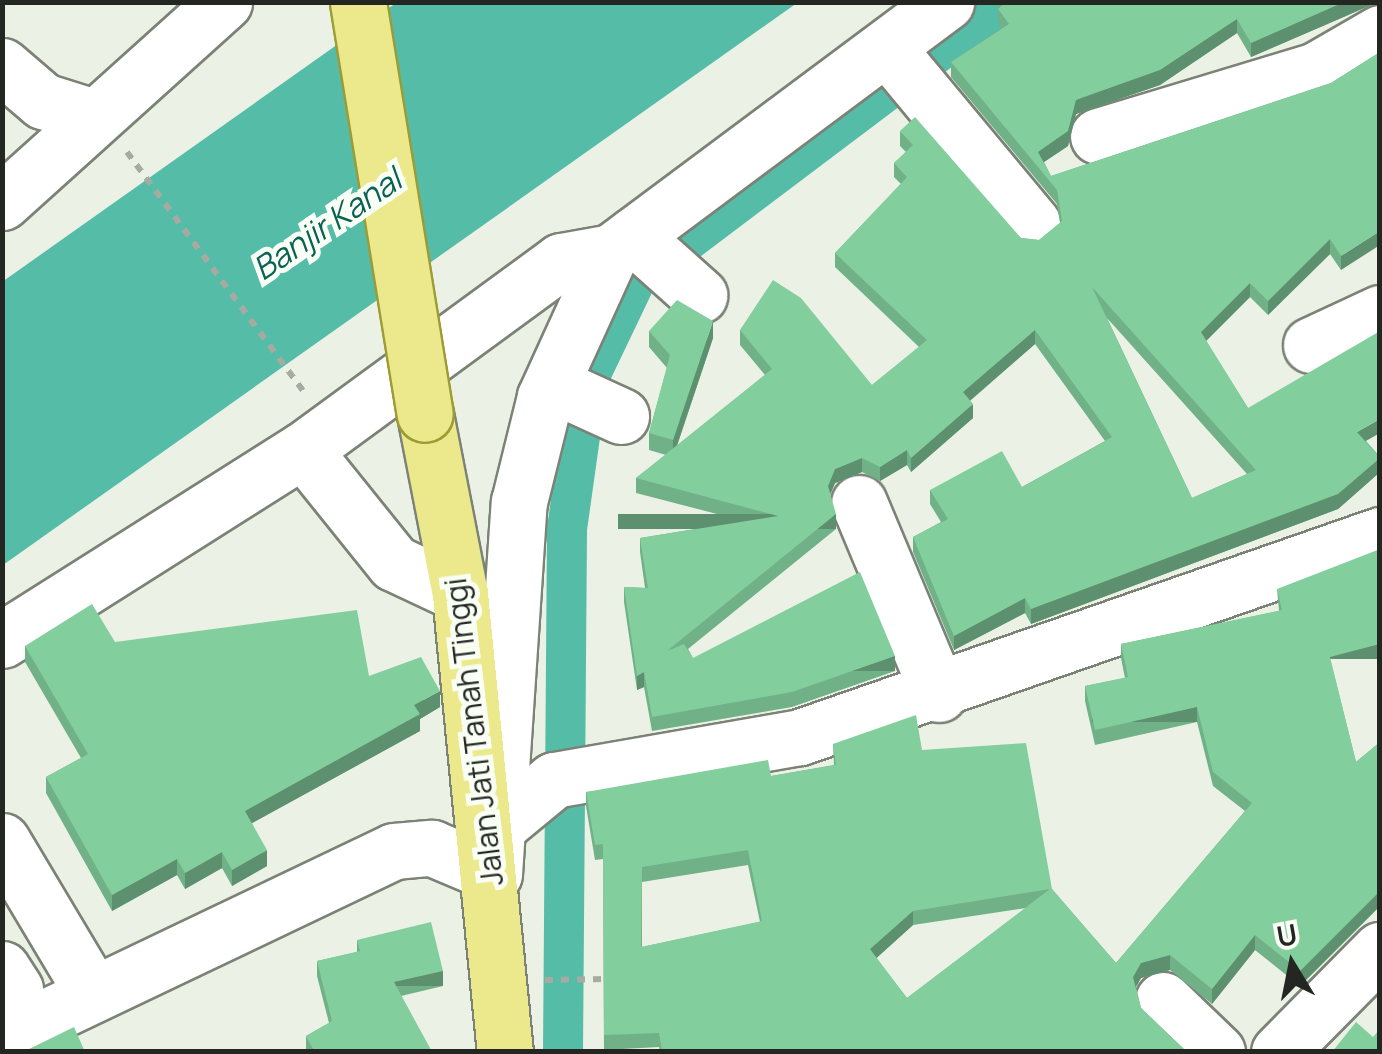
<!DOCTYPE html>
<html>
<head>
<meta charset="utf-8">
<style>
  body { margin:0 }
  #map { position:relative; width:1382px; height:1054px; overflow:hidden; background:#ebf2e5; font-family:Manrope,sans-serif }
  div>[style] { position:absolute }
  .water>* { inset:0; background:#54bca7 }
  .canal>* { height:40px; margin:-20px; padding:0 20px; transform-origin:20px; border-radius:20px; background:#54bca7 }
  .path>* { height:6px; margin-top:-3px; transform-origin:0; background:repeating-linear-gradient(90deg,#a5aba1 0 8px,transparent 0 16px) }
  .roads { filter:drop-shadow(2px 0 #7b8276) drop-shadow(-2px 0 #7b8276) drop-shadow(0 2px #7b8276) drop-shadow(0 -2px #7b8276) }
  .minor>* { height:55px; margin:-27.5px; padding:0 27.5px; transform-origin:27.5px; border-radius:27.5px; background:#fff }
  .major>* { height:55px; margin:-27.5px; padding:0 27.5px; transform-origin:27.5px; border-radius:27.5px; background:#ebe98b }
  .bridges { filter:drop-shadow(2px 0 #9d9b33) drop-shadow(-2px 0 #9d9b33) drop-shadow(0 2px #9d9b33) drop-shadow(0 -2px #9d9b33) }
  .major-bridge>* { height:55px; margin:-27.5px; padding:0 27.5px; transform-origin:27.5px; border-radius:27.5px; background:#ebe98b }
  .wall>* { inset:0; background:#71b187 }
  .shaded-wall>* { inset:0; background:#5c906e; transform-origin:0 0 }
  .building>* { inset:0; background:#83ce9d }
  span { translate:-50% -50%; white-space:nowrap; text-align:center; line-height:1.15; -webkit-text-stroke:10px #fafff6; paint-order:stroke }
  .street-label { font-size:30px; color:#232621 }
  .water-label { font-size:32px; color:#096254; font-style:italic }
  .frame { position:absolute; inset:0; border:5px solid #232621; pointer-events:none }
  .north { position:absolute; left:1242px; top:914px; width:100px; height:100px; -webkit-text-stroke:8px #fafff6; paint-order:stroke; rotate:350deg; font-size:28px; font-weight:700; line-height:40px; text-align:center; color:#232621 }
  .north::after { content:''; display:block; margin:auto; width:35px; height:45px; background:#232621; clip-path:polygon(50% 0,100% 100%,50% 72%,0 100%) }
</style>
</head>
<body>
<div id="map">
  <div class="water">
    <i style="clip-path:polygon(396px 3px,797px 3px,3px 565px,2px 282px)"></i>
  </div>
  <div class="canal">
    <i style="left:563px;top:1052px;width:523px;rotate:-89.56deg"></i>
    <i style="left:567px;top:529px;width:150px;rotate:-82deg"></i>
    <i style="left:588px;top:380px;width:111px;rotate:-64.4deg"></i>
    <i style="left:636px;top:280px;width:441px;rotate:-37deg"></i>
  </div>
  <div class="path">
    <i style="left:127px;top:152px;width:302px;rotate:53.6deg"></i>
    <i style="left:545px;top:980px;width:63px;rotate:-0.9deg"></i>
  </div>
  <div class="roads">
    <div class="minor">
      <i style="left:879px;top:53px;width:18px;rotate:19deg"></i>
      <i style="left:896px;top:59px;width:214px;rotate:50.3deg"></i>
      <i style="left:2px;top:66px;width:54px;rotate:40.5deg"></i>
      <i style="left:43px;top:101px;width:50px;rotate:17.4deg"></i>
      <i style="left:1098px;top:136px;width:228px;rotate:-16.8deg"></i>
      <i style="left:1316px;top:70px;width:74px;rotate:-30deg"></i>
      <i style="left:2px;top:202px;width:299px;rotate:-42deg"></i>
      <i style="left:633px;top:236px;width:89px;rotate:41.8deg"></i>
      <i style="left:1311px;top:345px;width:76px;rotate:-24.9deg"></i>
      <i style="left:545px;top:397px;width:19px;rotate:-25deg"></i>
      <i style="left:562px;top:389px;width:65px;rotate:24.6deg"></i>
      <i style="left:303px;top:450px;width:320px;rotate:-36.2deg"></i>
      <i style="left:561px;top:261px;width:51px;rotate:-10.2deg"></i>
      <i style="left:859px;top:503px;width:207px;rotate:67.3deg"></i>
      <i style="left:2px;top:640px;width:356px;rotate:-32.3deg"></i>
      <i style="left:303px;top:450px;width:145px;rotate:51.2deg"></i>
      <i style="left:394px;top:563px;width:73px;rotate:25.2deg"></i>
      <i style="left:503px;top:822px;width:66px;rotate:-39.5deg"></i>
      <i style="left:554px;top:780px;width:250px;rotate:-9.9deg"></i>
      <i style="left:800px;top:737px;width:614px;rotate:-19.2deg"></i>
      <i style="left:2px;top:841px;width:176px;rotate:59.2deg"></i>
      <i style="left:2px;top:969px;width:24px;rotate:57deg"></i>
      <i style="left:1163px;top:1000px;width:75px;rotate:43.9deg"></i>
      <i style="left:2px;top:1038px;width:434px;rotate:-25.5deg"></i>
      <i style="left:394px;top:851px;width:38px;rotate:-5deg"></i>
      <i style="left:432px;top:848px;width:67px;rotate:22.8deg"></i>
      <i style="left:494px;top:874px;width:373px;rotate:-86.2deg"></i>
      <i style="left:519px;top:502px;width:108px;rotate:-76.1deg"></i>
      <i style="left:545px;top:397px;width:159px;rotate:-65.5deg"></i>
      <i style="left:611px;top:252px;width:418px;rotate:-36.7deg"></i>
      <i style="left:1279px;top:1052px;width:144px;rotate:-45.3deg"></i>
    </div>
    <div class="major">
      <i style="left:425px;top:414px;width:183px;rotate:79deg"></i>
      <i style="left:460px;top:594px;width:460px;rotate:84.4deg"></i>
    </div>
  </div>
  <div class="bridges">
    <div class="major-bridge">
      <i style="left:358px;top:2px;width:417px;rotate:80.8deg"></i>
    </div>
  </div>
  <div class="wall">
    <i style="clip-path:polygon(evenodd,993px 2px,1378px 2px,1251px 57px,1237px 33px,1160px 85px,1076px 114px,1068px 146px,1044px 162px,1051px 176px,1331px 83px,1380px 52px,1341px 270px,1330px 254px,1268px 315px,1250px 297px,1206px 341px,1248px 408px,1366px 441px,1380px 457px,1380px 472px,1338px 509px,1031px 624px,1025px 613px,954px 650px,913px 552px,913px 537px,941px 522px,930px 504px,930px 490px,1022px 487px,1105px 441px,1035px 344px,970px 400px,973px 418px,911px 472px,907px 465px,880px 481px,862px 472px,835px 483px,830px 494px,836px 529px,688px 649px,693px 658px,895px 671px,792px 707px,652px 731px,644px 687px,637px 690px,624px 602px,624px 587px,645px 588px,640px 552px,640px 538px,744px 521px,636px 493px,636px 478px,666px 455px,649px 450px,649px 433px,667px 368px,649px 347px,649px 331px,713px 338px,677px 446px,765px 375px,740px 345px,740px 330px,872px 385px,919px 347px,835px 267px,835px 253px,901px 184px,894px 177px,894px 163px,906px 152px,900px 146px,900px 131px,1021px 238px,1039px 240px,1060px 223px,1057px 204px,951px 77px,951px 62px,1002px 28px,998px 23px,999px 9px,993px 2px,1107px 318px,1247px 474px,1192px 498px,1107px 318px)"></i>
    <i style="clip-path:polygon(evenodd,1277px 589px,1333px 671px,1356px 762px,1380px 742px,1380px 906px,1300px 986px,1255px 950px,1212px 1004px,1170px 970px,1141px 978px,1136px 987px,1141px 1008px,1187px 1052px,660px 1052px,659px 1047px,604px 1050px,603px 859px,595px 860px,586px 806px,586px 792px,771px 776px,834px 765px,833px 744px,922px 750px,1052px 889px,1116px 963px,1245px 811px,1213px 786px,1197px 722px,1095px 745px,1085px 701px,1085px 686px,1125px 678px,1121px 658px,1121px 644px,1279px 611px,1277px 589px,748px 865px,760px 922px,642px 947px,642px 882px,748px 865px,1277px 589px,1026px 908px,907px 998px,876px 958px,913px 925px,1026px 908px)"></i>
    <i style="clip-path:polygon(115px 642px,369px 676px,440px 707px,420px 719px,420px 731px,252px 823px,267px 866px,232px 886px,222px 868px,185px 889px,177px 875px,112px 911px,46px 793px,46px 777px,81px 758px,25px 662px,25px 646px)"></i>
    <i style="clip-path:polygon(357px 940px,443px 986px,401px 996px,432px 1052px,306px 1052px,306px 1036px,329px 1023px,317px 976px,317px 961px,357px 952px)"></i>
  </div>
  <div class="shaded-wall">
    <i style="clip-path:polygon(1344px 2px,1378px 2px,1251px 57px,1251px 43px)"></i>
    <i style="clip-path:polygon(1237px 19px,1237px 33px,1160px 85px,1076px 114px,1068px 146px,1038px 166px,1038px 152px,1076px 100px)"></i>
    <i style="clip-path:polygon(1380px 231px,1380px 245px,1341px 270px,1341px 256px)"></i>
    <i style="clip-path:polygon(1330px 239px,1330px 254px,1268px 315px,1268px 301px)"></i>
    <i style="clip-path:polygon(1250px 283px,1250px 297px,1201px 346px,1201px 332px)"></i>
    <i style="clip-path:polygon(713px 321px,713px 338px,673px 457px,673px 440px)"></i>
    <i style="clip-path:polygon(1035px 330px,1035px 344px,963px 407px,963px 392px)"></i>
    <i style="clip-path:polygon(973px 404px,973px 418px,911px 472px,911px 458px)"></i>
    <i style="clip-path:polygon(1380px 419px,1380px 433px,1357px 446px,1357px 432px)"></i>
    <i style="clip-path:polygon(907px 450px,907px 465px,880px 481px,880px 467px)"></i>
    <i style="clip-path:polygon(862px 458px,862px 472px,835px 483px,828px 500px,828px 486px,835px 469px)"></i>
    <i style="clip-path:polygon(1380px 458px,1380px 472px,1338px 509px,1031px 624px,1031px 609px)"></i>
    <i style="left:836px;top:514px;width:15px;height:218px;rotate:90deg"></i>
    <i style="clip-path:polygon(1025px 598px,1025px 613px,954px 650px,954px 636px)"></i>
    <i style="left:1380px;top:644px;width:15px;height:52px;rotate:90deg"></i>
    <i style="left:895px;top:656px;width:15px;height:109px;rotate:90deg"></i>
    <i style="clip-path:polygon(644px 672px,644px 687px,637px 690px,637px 676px)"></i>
    <i style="clip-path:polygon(440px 691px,440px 707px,420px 719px,420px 731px,245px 827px,245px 811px,414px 705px)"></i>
    <i style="left:1197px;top:707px;width:15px;height:105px;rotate:90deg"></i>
    <i style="clip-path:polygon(267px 850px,267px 866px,232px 886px,232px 870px)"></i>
    <i style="clip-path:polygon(222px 852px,222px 868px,185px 889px,185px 873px)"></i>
    <i style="clip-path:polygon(177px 859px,177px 875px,112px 911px,112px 895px)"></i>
    <i style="clip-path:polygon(1380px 891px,1380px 906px,1300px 986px,1300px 971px)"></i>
    <i style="clip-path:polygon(913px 911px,913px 925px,870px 964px,870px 949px)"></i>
    <i style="clip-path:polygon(1255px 935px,1255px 950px,1212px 1004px,1212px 989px)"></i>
    <i style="clip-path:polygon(1170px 955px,1170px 970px,1141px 978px,1133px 992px,1133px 977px,1141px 963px)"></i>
    <i style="left:443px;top:971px;width:15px;height:50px;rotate:90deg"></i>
  </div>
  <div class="building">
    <i style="clip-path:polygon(evenodd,1006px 2px,1344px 2px,1251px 43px,1237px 19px,1160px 70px,1076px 100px,1068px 131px,1038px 152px,1051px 176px,1331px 83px,1380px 52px,1380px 231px,1341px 256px,1330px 239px,1268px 301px,1250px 283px,1201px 332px,1248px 408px,1380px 331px,1380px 419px,1357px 432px,1380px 458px,1338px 494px,1031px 609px,1025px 598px,954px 636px,913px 537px,948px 519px,930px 490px,1002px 451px,1022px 487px,1112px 437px,1035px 330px,963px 392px,973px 404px,911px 458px,907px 450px,880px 467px,862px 458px,835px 469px,828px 486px,836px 514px,667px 651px,684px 644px,693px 658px,860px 572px,895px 656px,792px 692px,652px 717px,644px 672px,637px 676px,624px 587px,648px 588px,640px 538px,778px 516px,636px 478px,772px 369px,740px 330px,773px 280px,801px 298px,872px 385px,927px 340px,835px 253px,907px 177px,894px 163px,913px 145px,900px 131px,915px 117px,1021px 238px,1039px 240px,1062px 221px,1057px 190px,951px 62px,1009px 24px,998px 9px,1006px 2px,1092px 287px,1256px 470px,1192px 498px,1092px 287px)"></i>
    <i style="clip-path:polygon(677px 300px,713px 321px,673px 440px,649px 433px,670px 355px,649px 331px)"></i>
    <i style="clip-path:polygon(evenodd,1380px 549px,1380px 644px,1330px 657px,1356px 762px,1380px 742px,1380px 891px,1300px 971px,1255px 935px,1212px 989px,1170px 955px,1141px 963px,1133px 977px,1141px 1008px,1187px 1052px,662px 1052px,659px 1033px,604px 1035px,603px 844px,595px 845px,586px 792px,768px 760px,771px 776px,836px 765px,833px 744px,916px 715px,922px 750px,1026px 743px,1052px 889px,1116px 963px,1252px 803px,1213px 772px,1197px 707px,1095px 730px,1085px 686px,1128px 677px,1121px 644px,1282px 610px,1277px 589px,1380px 549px,748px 850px,762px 921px,641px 947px,642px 867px,748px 850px,1380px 549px,1050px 889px,907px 998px,870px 949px,913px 911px,1050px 889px)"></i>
    <i style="clip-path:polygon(92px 604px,115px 642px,357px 610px,369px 676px,421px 657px,440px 691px,414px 705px,420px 714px,245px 811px,267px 850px,232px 870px,222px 852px,185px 873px,177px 859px,112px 895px,46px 777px,88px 754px,25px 646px)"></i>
    <i style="clip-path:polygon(431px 922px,443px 971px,394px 982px,432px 1052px,309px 1052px,313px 1049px,306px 1036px,332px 1021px,317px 961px,360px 951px,357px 940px)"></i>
    <i style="clip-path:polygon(1356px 1022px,1373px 1037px,1380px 1029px,1380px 1052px,1332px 1052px)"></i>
    <i style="clip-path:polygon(74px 1027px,85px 1052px,23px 1052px)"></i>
  </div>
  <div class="street-label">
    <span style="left:474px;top:732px;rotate:-97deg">Jalan Jati Tanah Tinggi</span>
  </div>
  <div class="water-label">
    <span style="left:327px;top:224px;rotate:-34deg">Banjir Kanal</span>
  </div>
  <div class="frame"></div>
  <div class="north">U</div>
</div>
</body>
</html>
